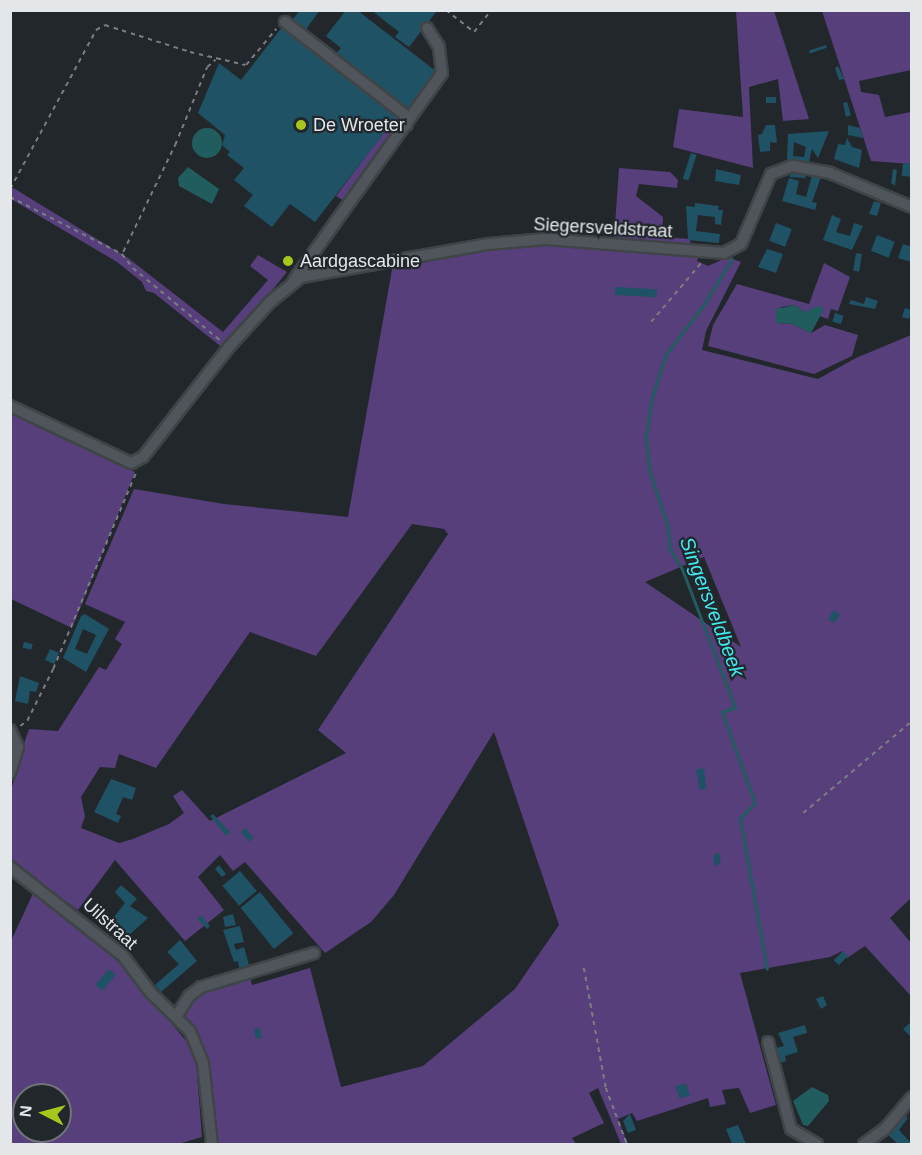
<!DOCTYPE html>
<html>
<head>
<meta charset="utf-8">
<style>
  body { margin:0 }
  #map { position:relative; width:922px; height:1155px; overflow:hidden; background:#22272c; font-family:Arial,sans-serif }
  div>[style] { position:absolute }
  .green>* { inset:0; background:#573f7b }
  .water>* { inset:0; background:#215d5f }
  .round { border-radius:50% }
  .stream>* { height:3px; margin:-1.5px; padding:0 1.5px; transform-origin:1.5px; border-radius:1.5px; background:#215d5f }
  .building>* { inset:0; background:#1f5264; transform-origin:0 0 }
  .path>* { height:1.5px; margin-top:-0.75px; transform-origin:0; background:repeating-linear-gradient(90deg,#7a7e82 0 4.5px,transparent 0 9px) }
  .roads { filter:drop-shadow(2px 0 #3f4447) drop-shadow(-2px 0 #3f4447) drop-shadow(0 2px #3f4447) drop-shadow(0 -2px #3f4447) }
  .minor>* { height:10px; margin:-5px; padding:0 5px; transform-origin:5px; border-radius:5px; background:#4f555a }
  .dots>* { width:16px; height:16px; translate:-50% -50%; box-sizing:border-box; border:3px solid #22272c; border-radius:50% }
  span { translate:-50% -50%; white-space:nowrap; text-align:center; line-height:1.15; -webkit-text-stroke:4.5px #22272c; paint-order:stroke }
  .poi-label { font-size:18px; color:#e4e7ea }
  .left { translate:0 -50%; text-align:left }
  .street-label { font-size:18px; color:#e4e7ea }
  .water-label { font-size:20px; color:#40e8ed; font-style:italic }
  .frame { position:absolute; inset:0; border:12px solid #e4e7ea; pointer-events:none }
  .north { position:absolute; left:12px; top:1083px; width:60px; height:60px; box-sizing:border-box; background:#22272c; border:2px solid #707478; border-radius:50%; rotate:276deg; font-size:16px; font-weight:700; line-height:24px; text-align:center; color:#e4e7ea }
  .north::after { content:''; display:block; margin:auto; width:21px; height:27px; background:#a8c71c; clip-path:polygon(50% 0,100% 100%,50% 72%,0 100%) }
</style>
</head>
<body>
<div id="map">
  <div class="green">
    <i style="clip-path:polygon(736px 11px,774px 11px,809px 119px,783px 121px,778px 79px,749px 87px,753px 168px,673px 147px,679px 109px,743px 117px)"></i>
    <i style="clip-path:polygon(822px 11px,911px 11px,911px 70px,859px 81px,861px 92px,879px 95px,885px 117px,911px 112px,911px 164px,871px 161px)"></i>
    <i style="clip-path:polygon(397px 115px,403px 124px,349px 203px,339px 198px,336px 196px)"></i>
    <i style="clip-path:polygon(619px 168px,670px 172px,678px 180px,677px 188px,639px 184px,636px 196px,663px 217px,662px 237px,690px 239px,691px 246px,614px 239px)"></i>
    <i style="clip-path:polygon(10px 186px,128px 258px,223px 332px,268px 280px,250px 266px,258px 255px,287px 272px,224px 349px,154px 293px,146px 291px,142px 282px,117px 262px,11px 199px)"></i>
    <i style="clip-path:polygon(evenodd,538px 243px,699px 255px,697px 261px,708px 266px,728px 257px,741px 262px,706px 331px,702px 350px,818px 379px,856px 358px,911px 335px,912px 897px,890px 918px,911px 943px,911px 996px,865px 946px,847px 958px,842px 951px,830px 957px,740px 973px,776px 1105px,750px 1113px,739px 1088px,722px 1090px,726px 1104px,710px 1107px,708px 1098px,637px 1121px,632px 1113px,618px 1119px,628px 1144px,621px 1144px,598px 1088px,589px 1093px,604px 1123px,572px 1138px,576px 1144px,217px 1144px,205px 1050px,183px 1016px,193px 997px,250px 977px,252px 985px,310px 968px,341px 1087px,423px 1066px,515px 989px,559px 925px,494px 732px,394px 895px,371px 922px,325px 953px,245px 862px,233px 871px,220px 855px,198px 877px,224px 910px,185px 941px,115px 860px,78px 910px,11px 862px,11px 791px,21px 752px,29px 729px,58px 731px,99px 667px,106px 670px,122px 644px,115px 639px,125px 622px,85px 604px,134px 489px,224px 504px,348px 517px,393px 264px,538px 243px,412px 524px,444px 529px,448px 534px,318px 730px,346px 753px,210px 821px,182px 790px,173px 796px,184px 813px,169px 824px,133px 839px,119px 843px,81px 828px,85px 816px,81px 797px,100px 767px,115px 768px,119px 754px,156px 768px,250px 632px,316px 656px,412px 524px,538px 243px,704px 557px,741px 647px,645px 582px,704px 557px)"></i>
    <i style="clip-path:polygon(824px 263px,850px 277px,838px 311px,831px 309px,828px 319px,819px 316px,823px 309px,805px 312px,795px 305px,781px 307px,777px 323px,792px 324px,811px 333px,825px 325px,858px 335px,852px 356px,814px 374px,708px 346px,713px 325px,737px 284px,809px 304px)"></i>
    <i style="clip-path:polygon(10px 410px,135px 472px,72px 628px,11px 599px)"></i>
    <i style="clip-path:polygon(evenodd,35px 889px,117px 958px,187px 1042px,196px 1061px,202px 1137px,178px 1144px,11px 1144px,11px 941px,35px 889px,24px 1095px,60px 1095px,60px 1131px,24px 1131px,24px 1095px)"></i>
  </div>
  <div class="water">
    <i class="round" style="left:192px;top:128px;width:30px;height:30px"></i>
    <i style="clip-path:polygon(188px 167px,219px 189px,212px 204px,179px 186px,178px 178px)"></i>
    <i style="clip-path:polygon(795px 305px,805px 312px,818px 306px,824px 309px,811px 333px,792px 324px,776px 323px,776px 309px)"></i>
    <i style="clip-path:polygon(812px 1087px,828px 1095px,829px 1101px,808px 1126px,803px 1125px,793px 1101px)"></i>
  </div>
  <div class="stream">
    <i style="left:732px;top:259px;width:57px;rotate:122deg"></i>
    <i style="left:702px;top:307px;width:59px;rotate:127.5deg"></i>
    <i style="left:666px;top:354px;width:45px;rotate:108deg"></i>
    <i style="left:652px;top:397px;width:39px;rotate:99deg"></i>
    <i style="left:646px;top:436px;width:34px;rotate:85deg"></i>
    <i style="left:649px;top:470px;width:57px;rotate:71.6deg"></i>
    <i style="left:667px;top:524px;width:25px;rotate:83deg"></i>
    <i style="left:670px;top:549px;width:23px;rotate:59deg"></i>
    <i style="left:682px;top:569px;width:148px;rotate:69deg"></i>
    <i style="left:735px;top:707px;width:14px;rotate:159deg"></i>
    <i style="left:722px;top:712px;width:97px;rotate:70.1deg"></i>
    <i style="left:755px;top:803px;width:21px;rotate:135deg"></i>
    <i style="left:740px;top:818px;width:153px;rotate:79.9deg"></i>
  </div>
  <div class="building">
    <i style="clip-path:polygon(300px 10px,320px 10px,304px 32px,291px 22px)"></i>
    <i style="clip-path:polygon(346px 10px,357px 10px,437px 72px,408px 111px,335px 55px,341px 48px,326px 36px)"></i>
    <i style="clip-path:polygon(371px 10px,433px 10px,436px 12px,409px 47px,395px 37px,399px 32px)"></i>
    <i style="clip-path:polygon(283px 26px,398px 115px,315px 222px,290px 204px,272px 227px,244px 206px,253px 195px,234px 180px,244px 168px,227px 155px,230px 152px,222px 145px,225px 135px,198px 113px,219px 63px,241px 80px)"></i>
    <i style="left:826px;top:45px;width:3px;height:18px;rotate:72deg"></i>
    <i style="clip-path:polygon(838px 66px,844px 79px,839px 80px,835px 68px)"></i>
    <i style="left:766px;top:97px;width:10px;height:6px"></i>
    <i style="clip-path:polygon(847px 102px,851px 115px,846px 117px,843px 103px)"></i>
    <i style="clip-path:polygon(766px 125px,775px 125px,777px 143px,770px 142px,770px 151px,760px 152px,758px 135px,762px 134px)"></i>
    <i style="clip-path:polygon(848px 125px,860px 128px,863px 138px,848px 135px)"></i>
    <i style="clip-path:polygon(evenodd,829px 131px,818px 158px,812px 149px,809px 162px,787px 159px,788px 134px,829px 131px,794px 142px,806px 147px,804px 157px,793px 156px,794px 142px)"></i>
    <i style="clip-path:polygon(847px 138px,852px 147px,862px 150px,859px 168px,834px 159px,838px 144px,845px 145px)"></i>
    <i style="left:691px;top:153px;width:6px;height:27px;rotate:18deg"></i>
    <i style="left:903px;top:163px;width:9px;height:13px;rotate:6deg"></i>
    <i style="clip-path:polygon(716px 169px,741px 175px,739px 185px,715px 181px)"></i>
    <i style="clip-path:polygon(893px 169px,897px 170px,895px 186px,891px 183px)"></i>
    <i style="left:790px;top:173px;width:16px;height:4px;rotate:4deg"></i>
    <i style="clip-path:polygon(812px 175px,821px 177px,812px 202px,817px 203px,815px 210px,782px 201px,789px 178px,799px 181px,796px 194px,806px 197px)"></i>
    <i style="clip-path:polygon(874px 201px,881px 203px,877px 216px,869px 214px)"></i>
    <i style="clip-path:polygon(695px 203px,719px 206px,718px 210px,723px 210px,721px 225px,715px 224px,715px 217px,698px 215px,696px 231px,720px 234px,719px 243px,688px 240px,686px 206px,695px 207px)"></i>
    <i style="clip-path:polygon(832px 215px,841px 219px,836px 232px,850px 236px,854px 223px,863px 226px,852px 250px,823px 240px)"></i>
    <i style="left:776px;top:223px;width:17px;height:19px;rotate:21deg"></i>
    <i style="left:877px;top:235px;width:19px;height:17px;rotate:21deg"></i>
    <i style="clip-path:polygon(903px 244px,912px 247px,912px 262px,898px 258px)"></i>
    <i style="clip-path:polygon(767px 249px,783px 254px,776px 273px,758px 267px)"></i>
    <i style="left:856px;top:253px;width:6px;height:18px;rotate:9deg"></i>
    <i style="left:615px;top:287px;width:42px;height:8px;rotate:3deg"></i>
    <i style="clip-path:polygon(866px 297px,878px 301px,875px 309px,849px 304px,851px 300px,864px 304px)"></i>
    <i style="clip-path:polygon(905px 308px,911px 310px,909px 319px,902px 317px)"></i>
    <i style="left:835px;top:313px;width:9px;height:9px;rotate:18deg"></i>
    <i style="clip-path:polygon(834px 610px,840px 615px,834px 623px,828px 619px)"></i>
    <i style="clip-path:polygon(evenodd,85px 614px,109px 629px,86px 672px,63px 658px,81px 616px,85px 614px,83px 629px,96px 635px,87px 654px,75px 649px,83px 629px)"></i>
    <i style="left:24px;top:642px;width:9px;height:6px;rotate:13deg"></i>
    <i style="left:50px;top:649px;width:10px;height:12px;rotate:24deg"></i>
    <i style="clip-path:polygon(20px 676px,39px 683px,36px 692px,30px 691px,28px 704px,15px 701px)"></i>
    <i style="clip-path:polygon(704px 768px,706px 789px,700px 790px,696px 770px)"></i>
    <i style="clip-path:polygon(111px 779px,136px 788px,132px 800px,123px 797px,116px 814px,121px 816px,118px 823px,94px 812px)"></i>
    <i style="clip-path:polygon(213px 814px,230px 832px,226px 836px,210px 816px)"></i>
    <i style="left:245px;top:828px;width:13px;height:6px;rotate:48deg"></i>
    <i style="clip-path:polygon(719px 853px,721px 863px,715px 866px,713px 855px)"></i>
    <i style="clip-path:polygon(219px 865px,226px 874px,222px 877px,215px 869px)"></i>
    <i style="left:240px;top:871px;width:26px;height:23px;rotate:50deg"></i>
    <i style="clip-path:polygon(121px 885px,137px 899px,130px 906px,148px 918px,128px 936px,111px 921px,125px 903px,115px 892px)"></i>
    <i style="left:260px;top:892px;width:53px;height:25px;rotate:51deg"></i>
    <i style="clip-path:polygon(233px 914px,236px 925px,225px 927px,223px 917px)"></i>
    <i style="clip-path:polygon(201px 915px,210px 926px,207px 929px,197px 919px)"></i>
    <i style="clip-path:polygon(240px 926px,244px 942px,234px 944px,236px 950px,244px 947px,249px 965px,239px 968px,238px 961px,234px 962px,223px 930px)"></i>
    <i style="clip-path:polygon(180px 940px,197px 961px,161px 992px,155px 985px,179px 964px,167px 952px)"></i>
    <i style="left:843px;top:951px;width:7px;height:13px;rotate:45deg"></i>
    <i style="left:109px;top:969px;width:9px;height:21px;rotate:41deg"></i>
    <i style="clip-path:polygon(823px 996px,827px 1005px,821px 1009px,816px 999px)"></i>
    <i style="clip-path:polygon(910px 1023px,912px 1024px,912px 1038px,903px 1029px)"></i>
    <i style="clip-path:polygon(805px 1025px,807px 1033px,793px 1037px,798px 1052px,785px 1056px,786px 1061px,780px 1063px,775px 1048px,784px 1046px,778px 1033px)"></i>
    <i style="left:260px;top:1028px;width:10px;height:6px;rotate:79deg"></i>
    <i style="left:686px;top:1083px;width:13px;height:11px;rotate:72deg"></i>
    <i style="clip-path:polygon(630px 1114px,636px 1130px,628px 1133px,623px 1121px)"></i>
    <i style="clip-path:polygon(905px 1115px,908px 1118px,899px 1130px,912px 1144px,898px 1144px,888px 1135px)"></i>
    <i style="clip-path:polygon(738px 1125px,746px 1144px,732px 1144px,726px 1129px)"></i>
    <i style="clip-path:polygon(39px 1131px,49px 1131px,44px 1141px,36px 1137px)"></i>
  </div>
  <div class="path">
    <i style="left:446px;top:10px;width:36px;rotate:38deg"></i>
    <i style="left:474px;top:32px;width:28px;rotate:-52deg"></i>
    <i style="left:10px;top:189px;width:181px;rotate:-61.6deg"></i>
    <i style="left:96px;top:30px;width:10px;rotate:-29deg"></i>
    <i style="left:105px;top:25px;width:89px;rotate:17.6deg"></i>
    <i style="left:190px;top:52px;width:57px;rotate:13.1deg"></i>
    <i style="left:246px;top:65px;width:47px;rotate:-50.2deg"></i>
    <i style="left:10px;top:197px;width:126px;rotate:27deg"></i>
    <i style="left:122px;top:254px;width:18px;rotate:52deg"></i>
    <i style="left:133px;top:268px;width:114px;rotate:39.7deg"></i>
    <i style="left:123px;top:252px;width:119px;rotate:-64.1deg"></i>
    <i style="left:175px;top:145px;width:84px;rotate:-67.7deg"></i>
    <i style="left:207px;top:67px;width:11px;rotate:-41deg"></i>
    <i style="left:651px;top:322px;width:77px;rotate:-49.7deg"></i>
    <i style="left:20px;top:726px;width:9px;rotate:-36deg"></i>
    <i style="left:27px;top:721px;width:58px;rotate:-63.4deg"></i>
    <i style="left:53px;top:669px;width:216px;rotate:-67.1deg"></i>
    <i style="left:803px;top:813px;width:143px;rotate:-40.2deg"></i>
    <i style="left:584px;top:968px;width:122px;rotate:79.6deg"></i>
    <i style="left:606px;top:1088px;width:60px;rotate:69.4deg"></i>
  </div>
  <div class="roads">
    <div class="minor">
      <i style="left:285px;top:22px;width:150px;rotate:37.7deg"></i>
      <i style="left:404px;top:114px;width:11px;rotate:75deg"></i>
      <i style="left:294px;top:280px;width:254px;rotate:-54.4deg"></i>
      <i style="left:442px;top:73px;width:26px;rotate:-97deg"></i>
      <i style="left:439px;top:47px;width:22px;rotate:-122deg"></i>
      <i style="left:10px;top:406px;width:134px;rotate:25.2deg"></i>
      <i style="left:131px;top:463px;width:13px;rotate:-27deg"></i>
      <i style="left:143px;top:457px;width:140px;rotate:-52deg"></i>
      <i style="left:229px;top:347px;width:61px;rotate:-47.7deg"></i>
      <i style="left:270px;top:302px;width:40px;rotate:-39deg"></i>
      <i style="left:301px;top:277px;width:191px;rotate:-10deg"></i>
      <i style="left:489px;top:244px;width:57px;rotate:-5deg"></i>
      <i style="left:546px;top:239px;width:179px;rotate:4.5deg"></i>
      <i style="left:724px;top:253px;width:19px;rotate:-28deg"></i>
      <i style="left:741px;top:244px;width:76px;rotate:-66.8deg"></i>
      <i style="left:771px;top:174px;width:22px;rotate:-21deg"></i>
      <i style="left:792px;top:166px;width:39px;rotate:10deg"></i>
      <i style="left:830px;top:173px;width:89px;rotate:22.5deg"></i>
      <i style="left:10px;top:730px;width:19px;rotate:65deg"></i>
      <i style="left:18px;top:747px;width:28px;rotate:107deg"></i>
      <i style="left:10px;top:867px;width:144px;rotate:38.2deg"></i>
      <i style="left:123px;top:956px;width:46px;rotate:52.9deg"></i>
      <i style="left:151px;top:993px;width:54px;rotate:44.3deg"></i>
      <i style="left:190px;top:1031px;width:35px;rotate:68deg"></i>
      <i style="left:203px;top:1063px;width:81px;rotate:83.7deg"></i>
      <i style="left:176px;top:1017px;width:25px;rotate:-58deg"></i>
      <i style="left:189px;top:996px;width:15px;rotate:-37deg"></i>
      <i style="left:201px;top:987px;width:118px;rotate:-16.7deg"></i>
      <i style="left:768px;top:1042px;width:90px;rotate:75.2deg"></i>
      <i style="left:791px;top:1129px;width:30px;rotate:30deg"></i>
      <i style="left:864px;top:1144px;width:27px;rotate:-36deg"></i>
      <i style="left:886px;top:1128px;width:40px;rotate:-50deg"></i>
    </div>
  </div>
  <div class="dots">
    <i style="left:301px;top:125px;background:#a8c71c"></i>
    <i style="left:288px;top:261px;background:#a8c71c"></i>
  </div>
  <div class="poi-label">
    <span class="left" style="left:313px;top:125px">De Wroeter</span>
    <span class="left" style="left:300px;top:261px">Aardgascabine</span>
  </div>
  <div class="street-label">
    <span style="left:603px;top:228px;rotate:3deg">Siegersveldstraat</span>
    <span style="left:110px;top:924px;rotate:42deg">Uilstraat</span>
  </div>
  <div class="water-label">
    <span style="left:712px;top:607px;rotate:69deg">Singersveldbeek</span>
  </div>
  <div class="frame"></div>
  <div class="north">N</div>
</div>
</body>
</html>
